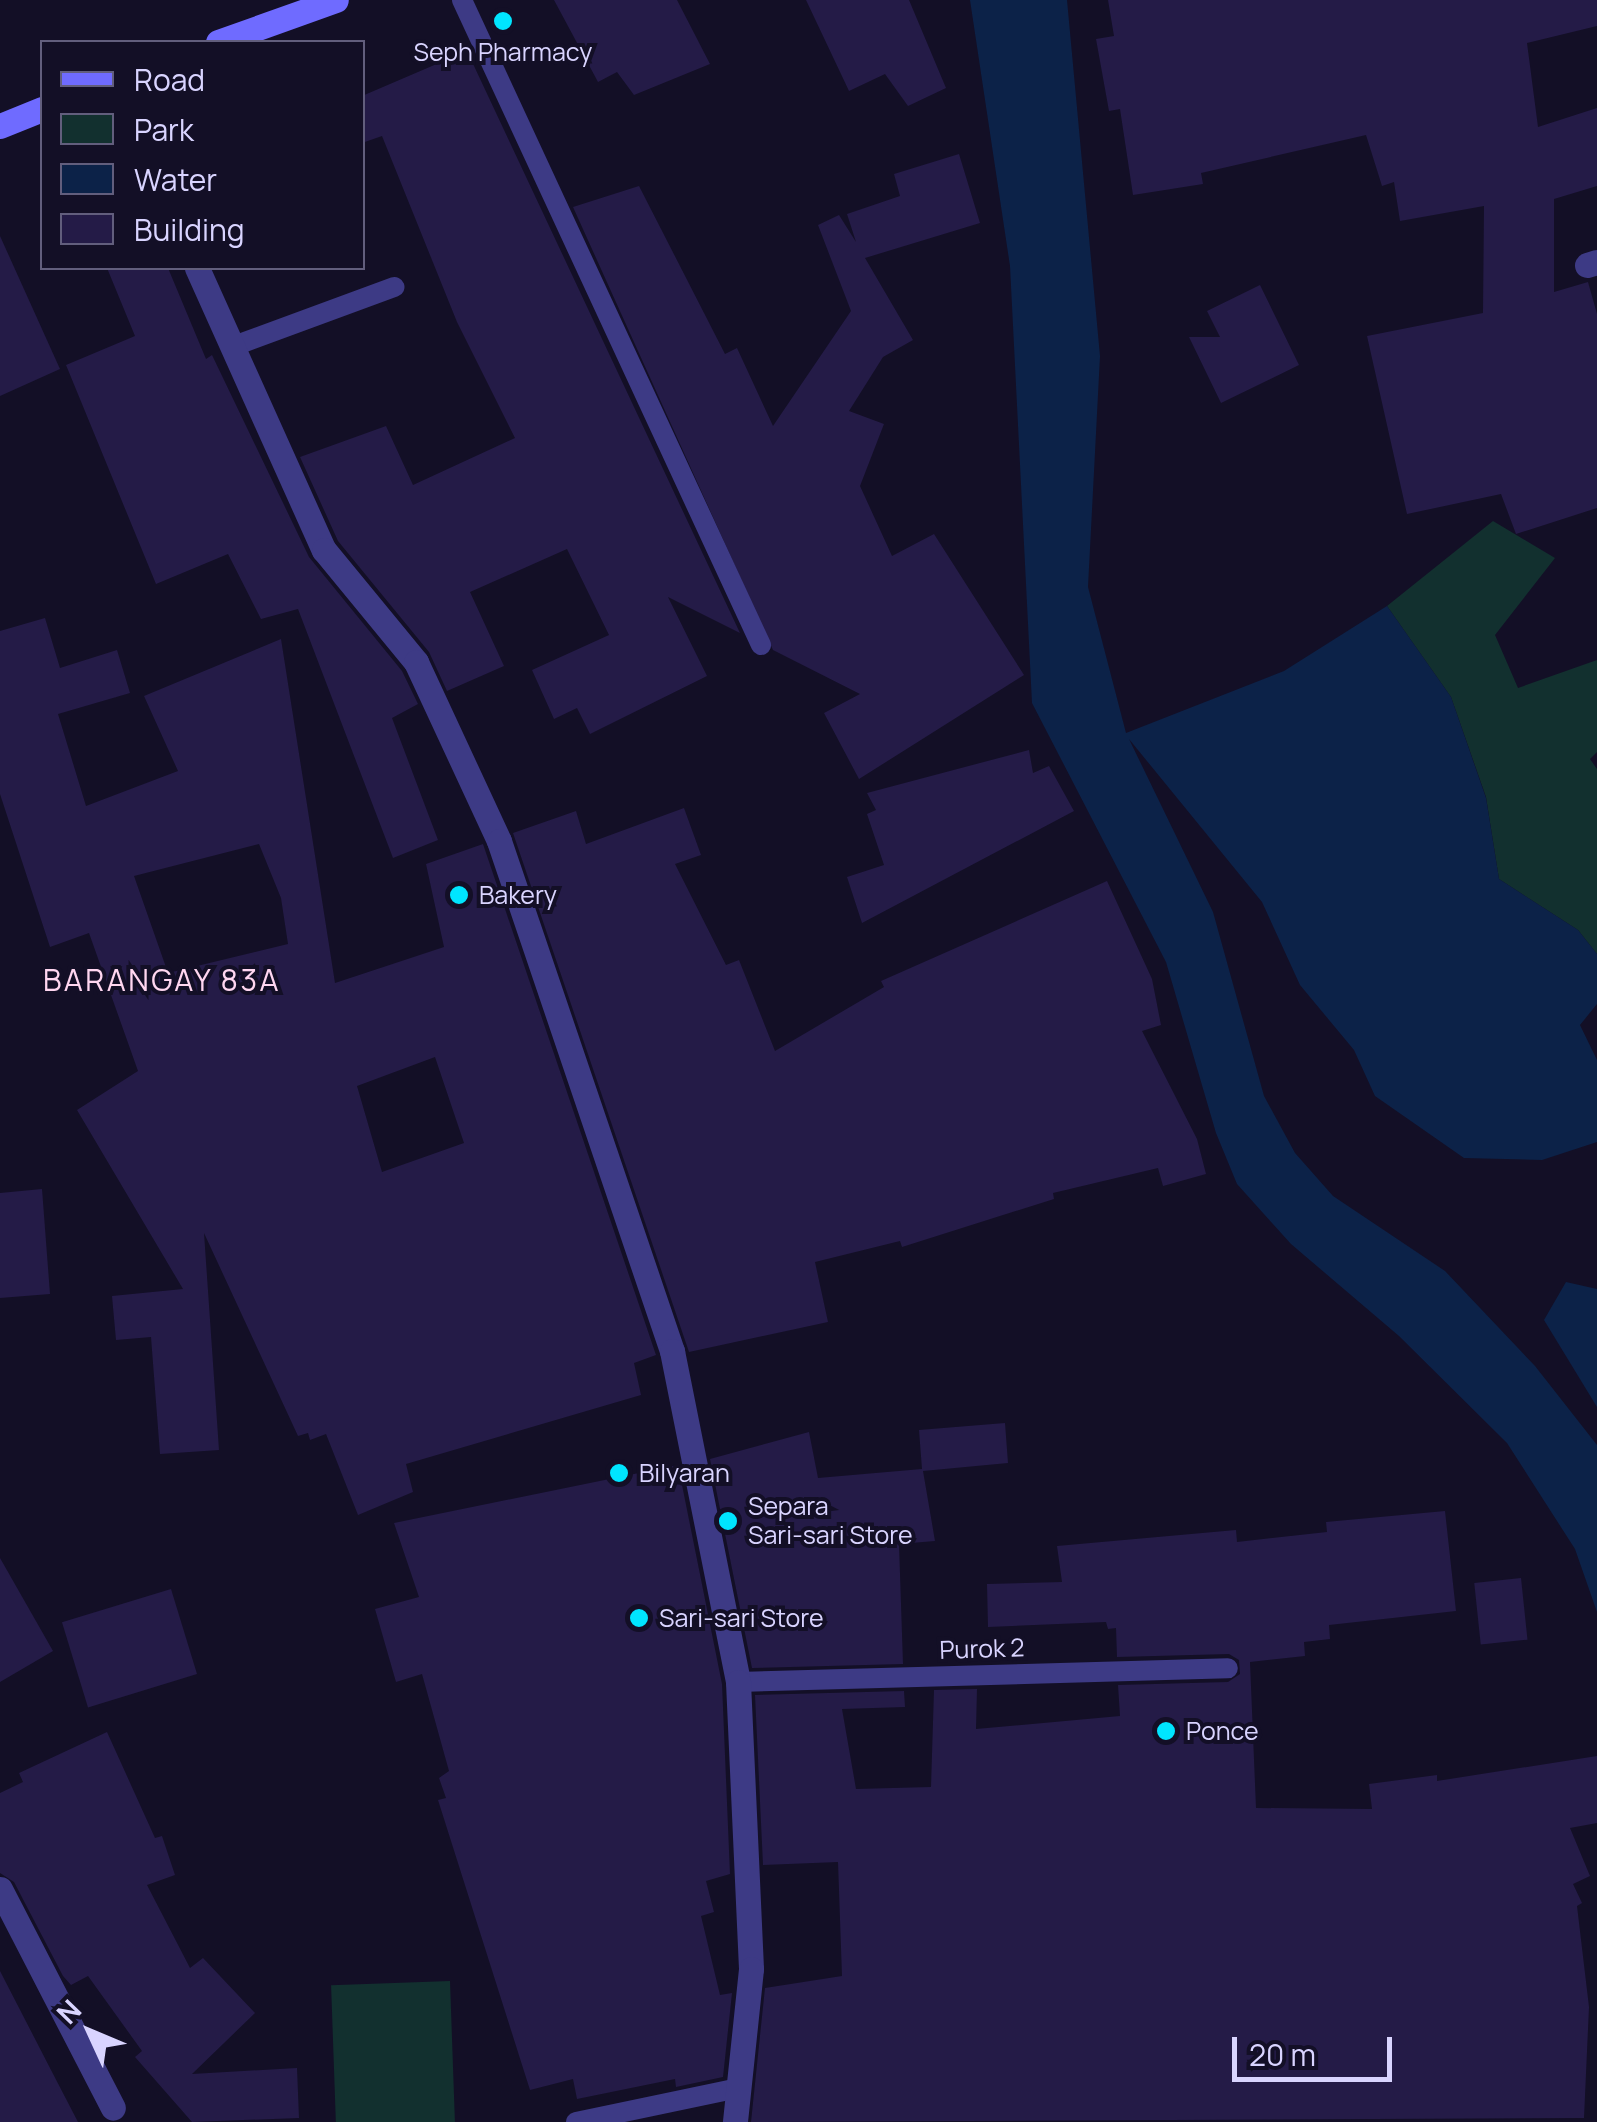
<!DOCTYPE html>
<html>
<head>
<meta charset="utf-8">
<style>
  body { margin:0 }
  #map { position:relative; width:1597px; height:2122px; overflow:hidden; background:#130f26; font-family:Manrope,sans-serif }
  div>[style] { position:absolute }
  .green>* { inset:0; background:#12302f; transform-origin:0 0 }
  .water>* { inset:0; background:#0c2248 }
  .building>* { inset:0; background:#241b47; transform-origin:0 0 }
  .lane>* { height:20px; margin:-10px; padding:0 10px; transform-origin:10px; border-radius:10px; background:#3d3a85 }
  .street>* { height:25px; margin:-12.5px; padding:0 12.5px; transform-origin:12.5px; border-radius:12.5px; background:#3d3a85 }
  .secondary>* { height:25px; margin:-12.5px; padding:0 12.5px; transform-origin:12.5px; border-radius:12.5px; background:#6f6bff }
  .dots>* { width:28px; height:28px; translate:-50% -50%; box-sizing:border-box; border:5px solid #130f26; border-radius:50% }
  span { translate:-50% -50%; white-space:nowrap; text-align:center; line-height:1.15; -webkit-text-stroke:8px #130f26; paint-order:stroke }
  .poi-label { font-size:25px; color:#d9d4ff }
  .left { translate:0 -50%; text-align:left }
  .street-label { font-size:25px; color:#d9d4ff }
  .quarter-label { font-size:30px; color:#ffd6f0; letter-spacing:2.5px }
  .legend { position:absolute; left:40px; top:40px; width:325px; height:230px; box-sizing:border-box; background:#130f26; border:2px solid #625e7d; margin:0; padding:12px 18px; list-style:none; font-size:30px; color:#d9d4ff }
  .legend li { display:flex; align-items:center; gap:20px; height:50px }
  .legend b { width:50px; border:2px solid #625e7d }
  .north { position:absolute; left:40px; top:1982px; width:100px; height:100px; -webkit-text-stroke:8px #130f26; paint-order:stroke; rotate:314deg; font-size:28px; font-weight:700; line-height:40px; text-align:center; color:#d9d4ff }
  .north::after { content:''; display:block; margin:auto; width:35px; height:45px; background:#d9d4ff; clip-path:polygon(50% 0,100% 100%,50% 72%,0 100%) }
  .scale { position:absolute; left:1232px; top:2037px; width:160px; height:45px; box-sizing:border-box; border:5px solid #d9d4ff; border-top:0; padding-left:12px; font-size:30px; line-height:35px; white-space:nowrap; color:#d9d4ff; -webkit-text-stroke:8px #130f26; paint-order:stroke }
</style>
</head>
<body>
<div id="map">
  <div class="green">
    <i style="clip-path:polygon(1493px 521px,1555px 558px,1495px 635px,1518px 688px,1597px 660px,1597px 752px,1590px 759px,1597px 769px,1597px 954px,1578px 930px,1499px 879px,1486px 797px,1451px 697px,1387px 606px)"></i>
    <i style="left:450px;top:1981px;width:141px;height:119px;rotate:88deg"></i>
  </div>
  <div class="water">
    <i style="clip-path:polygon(970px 0,1067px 0,1100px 356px,1088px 587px,1126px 733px,1284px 671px,1387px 606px,1451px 697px,1486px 798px,1499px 879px,1578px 930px,1597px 954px,1597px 1004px,1580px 1025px,1597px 1060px,1597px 1142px,1542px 1160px,1464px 1158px,1375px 1096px,1354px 1050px,1300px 985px,1262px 902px,1129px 739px,1213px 912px,1264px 1096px,1295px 1153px,1333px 1196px,1445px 1271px,1535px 1366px,1597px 1445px,1597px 1612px,1575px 1549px,1507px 1443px,1399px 1336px,1291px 1244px,1237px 1184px,1216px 1133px,1166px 962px,1032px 703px,1010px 266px)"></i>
    <i style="clip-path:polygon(1566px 1282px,1597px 1289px,1597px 1407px,1544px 1320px)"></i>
  </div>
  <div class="building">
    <i style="clip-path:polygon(554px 0,677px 0,710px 64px,634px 95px,617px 72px,598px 82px)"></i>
    <i style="clip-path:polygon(806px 0,909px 0,946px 88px,908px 106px,885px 74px,849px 91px)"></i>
    <i style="clip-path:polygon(1108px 0,1597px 0,1597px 26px,1527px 43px,1538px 127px,1597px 108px,1597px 186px,1554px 199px,1554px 292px,1588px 282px,1597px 314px,1597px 508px,1516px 534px,1501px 494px,1407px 514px,1367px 336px,1483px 313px,1484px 206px,1400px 221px,1394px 182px,1382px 186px,1366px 135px,1201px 173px,1203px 184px,1133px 195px,1120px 109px,1109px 111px,1096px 39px,1114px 36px)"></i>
    <i style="clip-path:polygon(467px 51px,740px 633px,668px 597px,707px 676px,590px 734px,577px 708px,554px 719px,532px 670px,609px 635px,567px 549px,470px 592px,504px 666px,447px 691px,429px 652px,338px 541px,300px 457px,386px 426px,413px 485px,515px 438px,457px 322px,382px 136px,362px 143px,362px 96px)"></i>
    <i style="clip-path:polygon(959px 154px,980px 223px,865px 258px,913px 340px,883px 357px,849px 411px,884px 424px,860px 486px,892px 556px,934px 534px,1024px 675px,859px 779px,824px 713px,860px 694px,773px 650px,573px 207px,639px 186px,725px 354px,737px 348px,773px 426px,851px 311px,818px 225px,839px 215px,856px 242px,847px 214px,900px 196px,894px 174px)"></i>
    <i style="clip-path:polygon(0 236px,60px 369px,0 396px)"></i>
    <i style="clip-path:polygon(107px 268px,168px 268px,206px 359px,212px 355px,309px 557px,402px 671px,418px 704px,392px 718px,438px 840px,393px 858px,298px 609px,261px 619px,228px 554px,156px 584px,66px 365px,135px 336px)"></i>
    <i style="clip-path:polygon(1260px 285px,1299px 365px,1221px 403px,1189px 337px,1220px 337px,1207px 311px)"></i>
    <i style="clip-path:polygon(evenodd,45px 618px,60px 668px,117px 650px,130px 693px,58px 714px,86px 806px,178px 771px,144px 696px,281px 639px,335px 983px,444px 947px,426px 864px,483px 844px,656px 1355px,634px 1363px,641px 1395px,406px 1464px,413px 1492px,358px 1515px,326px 1434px,310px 1440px,308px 1433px,298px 1436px,204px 1233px,219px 1450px,160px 1454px,151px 1337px,116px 1340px,112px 1296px,183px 1289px,77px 1110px,138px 1071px,89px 933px,50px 947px,0 794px,0 631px,45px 618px,259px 844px,281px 898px,288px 944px,168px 973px,134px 876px,259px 844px,45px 618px,435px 1057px,464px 1143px,382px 1172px,357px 1086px,435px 1057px)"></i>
    <i style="clip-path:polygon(1029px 750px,1033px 773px,1049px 766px,1074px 811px,862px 923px,847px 877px,884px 865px,867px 814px,876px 810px,867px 793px)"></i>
    <i style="clip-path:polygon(684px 808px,701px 855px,675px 864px,726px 965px,739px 960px,775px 1051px,884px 987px,881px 981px,1107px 881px,1152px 979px,1161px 1025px,1142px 1031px,1197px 1139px,1206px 1174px,1163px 1186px,1158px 1168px,1053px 1193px,1054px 1199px,902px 1247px,900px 1241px,815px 1262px,828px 1322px,689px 1352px,513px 833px,576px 811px,586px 844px)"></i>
    <i style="clip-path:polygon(42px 1189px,50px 1294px,0 1298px,0 1193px)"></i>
    <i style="clip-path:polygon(1005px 1423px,1008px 1463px,923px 1471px,935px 1541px,899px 1544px,903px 1664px,752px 1668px,710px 1459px,809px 1432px,818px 1478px,922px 1469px,919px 1430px)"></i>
    <i style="clip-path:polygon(678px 1465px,722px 1684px,730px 1874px,706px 1881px,714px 1912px,701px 1916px,720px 1995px,732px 1993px,723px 2077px,676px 2087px,675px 2079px,577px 2099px,573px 2079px,530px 2090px,438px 1800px,446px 1798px,439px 1778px,449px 1771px,422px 1674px,396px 1682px,375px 1609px,419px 1597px,394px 1523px)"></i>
    <i style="clip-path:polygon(1445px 1511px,1456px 1611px,1329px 1625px,1330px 1639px,1304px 1642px,1305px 1656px,1250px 1662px,1256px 1808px,1372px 1809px,1369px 1784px,1437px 1775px,1437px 1781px,1597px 1756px,1597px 1823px,1570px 1828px,1590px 1876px,1573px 1884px,1582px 1903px,1577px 1906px,1589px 2007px,1584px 2118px,751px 2122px,765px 1988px,842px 1976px,838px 1862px,763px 1865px,755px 1695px,904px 1691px,905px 1707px,842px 1709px,856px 1789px,931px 1787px,934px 1690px,977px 1689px,976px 1729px,1120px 1716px,1118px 1685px,1228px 1682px,1240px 1674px,1239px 1660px,1229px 1654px,1117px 1657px,1116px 1628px,1108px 1629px,1106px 1622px,988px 1627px,987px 1584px,1062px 1582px,1057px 1546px,1236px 1530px,1237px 1542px,1327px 1532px,1326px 1522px)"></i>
    <i style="clip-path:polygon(0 1558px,53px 1651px,0 1682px)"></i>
    <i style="left:1521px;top:1578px;width:62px;height:47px;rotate:84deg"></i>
    <i style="left:171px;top:1589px;width:89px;height:114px;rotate:73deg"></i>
    <i style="clip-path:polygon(107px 1732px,155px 1838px,162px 1836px,175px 1875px,147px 1885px,190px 1968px,203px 1958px,255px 2013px,192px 2074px,297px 2068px,299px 2118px,192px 2122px,135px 2057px,142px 2051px,88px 1976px,71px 1985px,63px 1976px,14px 1882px,0 1873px,0 1793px,23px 1782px,19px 1773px)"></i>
    <i style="clip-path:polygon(0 1971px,51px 2070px,78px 2122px,0 2122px)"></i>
  </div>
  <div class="lane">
    <i style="left:462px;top:0;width:711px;rotate:65.13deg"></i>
    <i style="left:234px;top:346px;width:171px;rotate:-20.2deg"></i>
    <i style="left:738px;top:1682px;width:490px;rotate:-1.6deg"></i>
    <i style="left:576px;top:2122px;width:161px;rotate:-11.8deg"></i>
  </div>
  <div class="street">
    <i style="left:1587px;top:265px;width:10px;rotate:-17deg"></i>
    <i style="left:197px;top:268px;width:309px;rotate:65.8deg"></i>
    <i style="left:324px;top:550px;width:145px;rotate:50.6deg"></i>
    <i style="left:416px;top:662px;width:197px;rotate:65.1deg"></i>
    <i style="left:499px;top:841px;width:539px;rotate:71.26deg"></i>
    <i style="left:672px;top:1351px;width:338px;rotate:78.7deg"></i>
    <i style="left:738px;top:1682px;width:287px;rotate:87.4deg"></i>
    <i style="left:751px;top:1969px;width:154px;rotate:96deg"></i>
    <i style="left:0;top:1889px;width:246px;rotate:62.7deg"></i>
  </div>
  <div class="secondary">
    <i style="left:218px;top:42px;width:125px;rotate:-19.6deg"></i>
    <i style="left:0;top:126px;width:45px;rotate:-22deg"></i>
  </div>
  <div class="dots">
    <i style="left:503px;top:21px;background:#00e5ff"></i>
    <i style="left:459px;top:895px;background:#00e5ff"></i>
    <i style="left:619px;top:1473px;background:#00e5ff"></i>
    <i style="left:728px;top:1521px;background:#00e5ff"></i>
    <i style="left:639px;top:1618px;background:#00e5ff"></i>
    <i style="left:1166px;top:1731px;background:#00e5ff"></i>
  </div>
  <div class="poi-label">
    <span style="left:503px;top:52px">Seph Pharmacy</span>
    <span class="left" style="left:479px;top:895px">Bakery</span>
    <span class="left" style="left:639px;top:1473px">Bilyaran</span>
    <span class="left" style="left:748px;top:1521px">Separa<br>Sari-sari Store</span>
    <span class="left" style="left:659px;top:1618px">Sari-sari Store</span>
    <span class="left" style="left:1186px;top:1731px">Ponce</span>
  </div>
  <div class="street-label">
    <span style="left:982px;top:1649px;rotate:-2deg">Purok 2</span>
  </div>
  <div class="quarter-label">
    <span style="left:162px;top:980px">BARANGAY 83A</span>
  </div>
  <ul class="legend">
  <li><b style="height:12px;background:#6f6bff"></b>Road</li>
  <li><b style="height:28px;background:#12302f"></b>Park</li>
  <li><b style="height:28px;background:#0c2248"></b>Water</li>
  <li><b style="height:28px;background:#241b47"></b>Building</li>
  </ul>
  <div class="north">N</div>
  <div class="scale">20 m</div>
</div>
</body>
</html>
